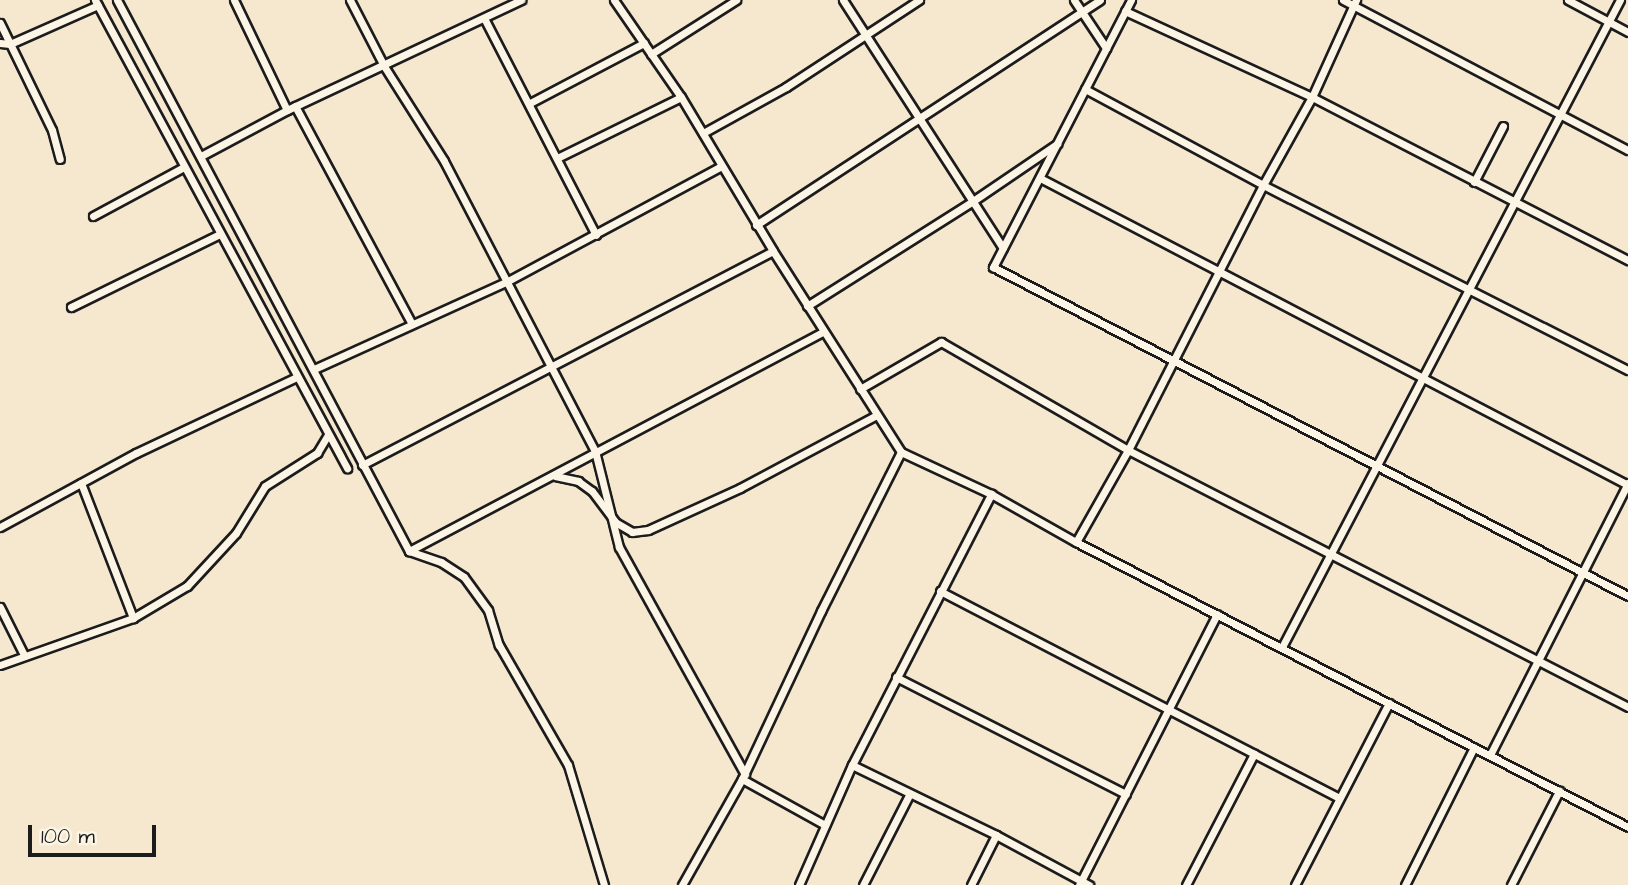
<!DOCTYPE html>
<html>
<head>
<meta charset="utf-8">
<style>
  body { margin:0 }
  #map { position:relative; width:1628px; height:885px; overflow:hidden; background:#f5e8ce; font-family:"Architects Daughter",sans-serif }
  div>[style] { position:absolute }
  .roads { filter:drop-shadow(2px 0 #1c1c1c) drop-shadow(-2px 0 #1c1c1c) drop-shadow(0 2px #1c1c1c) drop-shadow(0 -2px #1c1c1c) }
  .minor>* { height:7px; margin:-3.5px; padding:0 3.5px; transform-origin:3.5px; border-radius:3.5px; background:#fcf5e5 }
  span { translate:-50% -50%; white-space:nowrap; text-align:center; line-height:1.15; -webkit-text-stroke:6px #fcf5e5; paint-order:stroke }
  .scale { position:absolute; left:28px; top:825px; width:128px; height:32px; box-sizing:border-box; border:4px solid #1c1c1c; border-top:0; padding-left:9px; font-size:21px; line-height:24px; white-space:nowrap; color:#1c1c1c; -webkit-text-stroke:5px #fcf5e5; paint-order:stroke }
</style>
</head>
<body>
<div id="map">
  <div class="roads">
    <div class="minor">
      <i style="left:95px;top:0;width:532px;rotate:61.7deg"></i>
      <i style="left:117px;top:0;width:624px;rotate:62.08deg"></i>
      <i style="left:409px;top:551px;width:34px;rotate:19deg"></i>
      <i style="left:441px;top:562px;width:27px;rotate:33deg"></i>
      <i style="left:464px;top:577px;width:41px;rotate:54deg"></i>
      <i style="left:488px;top:610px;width:37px;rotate:73deg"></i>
      <i style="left:499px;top:645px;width:138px;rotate:60.1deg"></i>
      <i style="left:568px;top:765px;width:125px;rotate:73.3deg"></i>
      <i style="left:234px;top:0;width:122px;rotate:64.3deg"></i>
      <i style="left:350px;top:0;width:74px;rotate:62.7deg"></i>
      <i style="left:384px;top:66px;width:112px;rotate:57.7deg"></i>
      <i style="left:444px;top:161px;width:327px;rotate:62.5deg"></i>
      <i style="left:595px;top:451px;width:99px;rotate:76deg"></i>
      <i style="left:619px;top:547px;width:260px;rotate:61deg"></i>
      <i style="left:614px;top:0;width:118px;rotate:55.4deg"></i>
      <i style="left:681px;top:97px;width:179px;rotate:59.1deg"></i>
      <i style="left:773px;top:251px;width:238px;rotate:57.5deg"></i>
      <i style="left:901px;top:452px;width:99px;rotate:25deg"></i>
      <i style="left:991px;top:494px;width:98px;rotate:29.5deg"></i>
      <i style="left:1076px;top:542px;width:621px;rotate:27.31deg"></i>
      <i style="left:843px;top:0;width:295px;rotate:57.2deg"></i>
      <i style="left:1074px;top:0;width:58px;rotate:56.3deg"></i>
      <i style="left:1131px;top:0;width:301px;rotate:117.3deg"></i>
      <i style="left:993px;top:267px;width:715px;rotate:27.39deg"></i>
      <i style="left:1343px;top:0;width:322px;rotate:27.8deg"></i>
      <i style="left:1568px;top:0;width:68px;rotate:28.1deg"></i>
      <i style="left:1125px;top:11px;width:206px;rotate:24.7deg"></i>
      <i style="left:1312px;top:97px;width:356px;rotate:27.3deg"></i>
      <i style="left:484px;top:18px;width:244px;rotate:62.7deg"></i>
      <i style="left:0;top:23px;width:119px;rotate:64.1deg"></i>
      <i style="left:52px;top:130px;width:30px;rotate:75deg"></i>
      <i style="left:0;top:43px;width:10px;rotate:6deg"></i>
      <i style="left:10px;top:44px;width:96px;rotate:-23.9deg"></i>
      <i style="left:651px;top:54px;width:101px;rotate:-32.4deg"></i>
      <i style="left:1085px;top:89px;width:202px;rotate:28.3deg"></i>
      <i style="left:1263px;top:185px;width:409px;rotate:26.9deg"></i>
      <i style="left:530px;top:103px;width:129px;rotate:-27.8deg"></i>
      <i style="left:295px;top:106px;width:247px;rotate:61.8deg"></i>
      <i style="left:703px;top:133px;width:95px;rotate:-29deg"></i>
      <i style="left:786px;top:87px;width:159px;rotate:-33.2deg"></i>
      <i style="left:201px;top:156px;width:98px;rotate:-28.1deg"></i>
      <i style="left:287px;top:110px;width:259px;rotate:-25.2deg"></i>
      <i style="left:557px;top:158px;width:138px;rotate:-26.2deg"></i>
      <i style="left:1040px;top:178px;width:663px;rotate:27.57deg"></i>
      <i style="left:1474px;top:182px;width:63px;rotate:-62.6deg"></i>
      <i style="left:93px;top:216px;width:103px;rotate:-28.3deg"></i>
      <i style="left:756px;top:225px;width:411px;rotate:-33.2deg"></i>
      <i style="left:807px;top:306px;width:196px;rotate:-32.3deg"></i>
      <i style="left:973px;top:201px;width:102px;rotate:-34.2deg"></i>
      <i style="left:71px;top:307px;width:166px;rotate:-26.1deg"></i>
      <i style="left:314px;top:369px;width:211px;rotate:-24.4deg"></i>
      <i style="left:506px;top:282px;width:244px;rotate:-28.3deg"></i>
      <i style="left:860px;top:389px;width:94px;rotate:-30.1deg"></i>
      <i style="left:941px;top:342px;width:216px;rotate:30deg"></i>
      <i style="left:1128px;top:450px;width:562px;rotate:27.2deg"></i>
      <i style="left:362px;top:465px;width:463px;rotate:-27.5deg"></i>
      <i style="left:555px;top:476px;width:24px;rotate:12deg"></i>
      <i style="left:578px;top:481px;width:17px;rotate:36deg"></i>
      <i style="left:592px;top:491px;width:39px;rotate:53deg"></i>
      <i style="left:615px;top:522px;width:20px;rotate:30deg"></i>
      <i style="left:632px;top:532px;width:16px;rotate:-7deg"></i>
      <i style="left:648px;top:530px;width:101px;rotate:-24.5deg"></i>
      <i style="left:740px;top:488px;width:155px;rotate:-28.1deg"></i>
      <i style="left:81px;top:483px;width:145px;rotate:68.9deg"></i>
      <i style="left:0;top:527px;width:155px;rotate:-28.6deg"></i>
      <i style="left:136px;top:453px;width:178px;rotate:-25.3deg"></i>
      <i style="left:1076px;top:542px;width:106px;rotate:-60.5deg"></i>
      <i style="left:1128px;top:450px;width:297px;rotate:-63deg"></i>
      <i style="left:1263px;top:185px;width:101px;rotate:-60.9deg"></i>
      <i style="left:1312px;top:97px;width:107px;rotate:-65.6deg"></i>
      <i style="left:409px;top:551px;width:468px;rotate:-27.9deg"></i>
      <i style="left:940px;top:591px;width:449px;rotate:27.4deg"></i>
      <i style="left:0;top:607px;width:54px;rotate:63.4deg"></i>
      <i style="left:1282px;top:647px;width:730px;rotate:-62.42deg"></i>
      <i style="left:0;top:665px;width:141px;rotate:-19.5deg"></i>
      <i style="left:133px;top:618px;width:63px;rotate:-30.7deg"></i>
      <i style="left:187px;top:586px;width:72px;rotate:-47.2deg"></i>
      <i style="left:236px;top:533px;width:55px;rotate:-58.3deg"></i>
      <i style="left:265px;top:486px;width:62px;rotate:-32.4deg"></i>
      <i style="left:317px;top:453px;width:21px;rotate:-59deg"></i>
      <i style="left:896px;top:677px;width:258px;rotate:27deg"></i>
      <i style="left:1490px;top:755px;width:305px;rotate:-63.1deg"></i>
      <i style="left:852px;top:765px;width:160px;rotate:25.9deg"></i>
      <i style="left:996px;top:835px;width:106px;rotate:28.3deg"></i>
      <i style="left:742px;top:779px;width:95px;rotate:29deg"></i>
      <i style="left:682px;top:885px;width:122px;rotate:-60.5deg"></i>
      <i style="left:742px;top:779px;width:186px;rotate:-64.8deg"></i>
      <i style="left:821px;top:611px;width:178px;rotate:-63.3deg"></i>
      <i style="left:799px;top:885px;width:131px;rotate:-66.2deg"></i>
      <i style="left:852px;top:765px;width:305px;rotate:-62.8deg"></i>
      <i style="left:863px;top:885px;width:101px;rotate:-62.9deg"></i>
      <i style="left:971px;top:885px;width:56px;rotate:-63.4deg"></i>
      <i style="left:1079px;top:885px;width:304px;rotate:-63deg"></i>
      <i style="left:1186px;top:885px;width:148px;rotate:-62.6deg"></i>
      <i style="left:1295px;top:885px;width:205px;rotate:-62.7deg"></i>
      <i style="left:1405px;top:885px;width:154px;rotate:-63.4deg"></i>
      <i style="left:1511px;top:885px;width:106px;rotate:-62.9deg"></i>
    </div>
  </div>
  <div class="scale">100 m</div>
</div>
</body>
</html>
